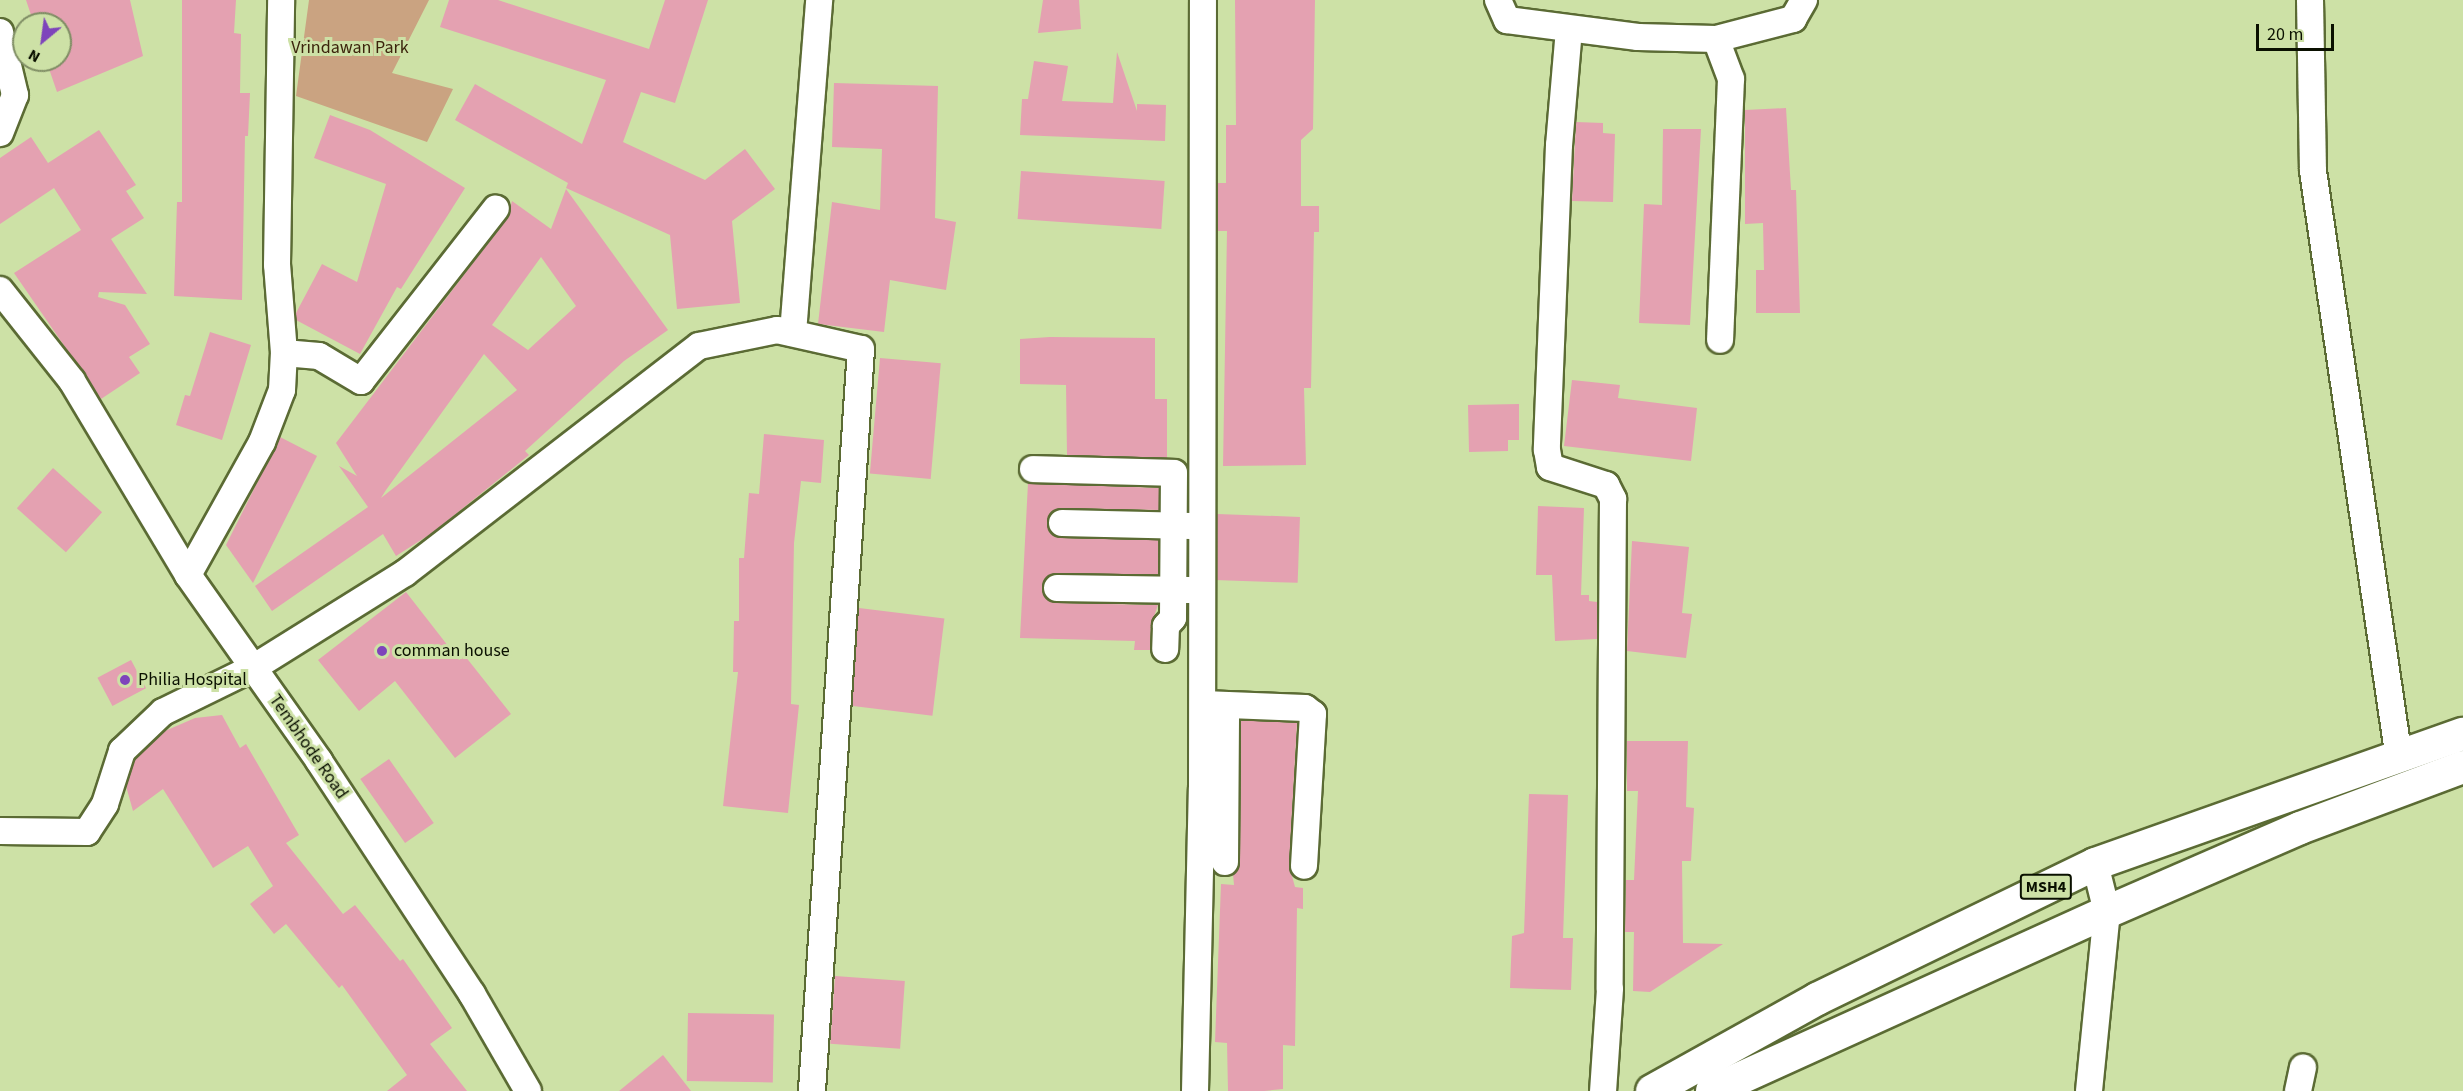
<!DOCTYPE html>
<html>
<head>
<meta charset="utf-8">
<style>
  body { margin:0 }
  #map { position:relative; width:2463px; height:1091px; overflow:hidden; background:#cde1a6; font-family:"Source Sans 3",sans-serif }
  div>[style] { position:absolute }
  .green>* { inset:0; background:#caa381 }
  .building>* { inset:0; background:#e4a1b1; transform-origin:0 0 }
  .roads { filter:drop-shadow(2px 0 #5b6b34) drop-shadow(-2px 0 #5b6b34) drop-shadow(0 2px #5b6b34) drop-shadow(0 -2px #5b6b34) }
  .minor>* { height:26px; margin:-13px; padding:0 13px; transform-origin:13px; border-radius:13px; background:#fff }
  .major>* { height:32px; margin:-16px; padding:0 16px; transform-origin:16px; border-radius:16px; background:#fff }
  .dots>* { width:16px; height:16px; translate:-50% -50%; box-sizing:border-box; border:3px solid #cde1a6; border-radius:50% }
  span { translate:-50% -50%; white-space:nowrap; text-align:center; line-height:1.15; -webkit-text-stroke:6px #cde1a6; paint-order:stroke }
  .shield-label span { padding:2px 4px; background:#cde1a6; border:2px solid; border-radius:4px; -webkit-text-stroke-width:0 }
  .shield-label { font-size:16px; color:#0a1000; font-weight:700 }
  .park-label { font-size:18px; color:#3c240c }
  .poi-label { font-size:18px; color:#0a1000 }
  .left { translate:0 -50%; text-align:left }
  .street-label { font-size:18px; color:#0a1000 }
  .north { position:absolute; left:12px; top:12px; width:60px; height:60px; box-sizing:border-box; background:#cde1a6; border:2px solid #7f8d64; border-radius:50%; rotate:209deg; font-size:16px; font-weight:700; line-height:24px; text-align:center; color:#0a1000 }
  .north::after { content:''; display:block; margin:auto; width:21px; height:27px; background:#7e44bb; clip-path:polygon(50% 0,100% 100%,50% 72%,0 100%) }
  .scale { position:absolute; left:2256px; top:24px; width:78px; height:27px; box-sizing:border-box; border:3px solid #0a1000; border-top:0; padding-left:8px; font-size:18px; line-height:21px; white-space:nowrap; color:#0a1000; -webkit-text-stroke:4px #cde1a6; paint-order:stroke }
</style>
</head>
<body>
<div id="map">
  <div class="green">
    <i style="clip-path:polygon(309px 0,429px 0,392px 73px,453px 89px,427px 142px,296px 96px)"></i>
  </div>
  <div class="building">
    <i style="clip-path:polygon(26px 0,130px 0,143px 56px,57px 92px,46px 60px,60px 60px,60px 24px,34px 24px)"></i>
    <i style="clip-path:polygon(182px 0,236px 0,234px 33px,241px 34px,240px 93px,250px 93px,248px 136px,245px 136px,242px 300px,174px 296px,177px 202px,182px 202px)"></i>
    <i style="clip-path:polygon(449px 0,498px 0,649px 49px,665px 0,708px 0,675px 103px,641px 92px,623px 142px,705px 180px,745px 149px,775px 189px,732px 221px,740px 303px,677px 309px,670px 235px,566px 188px,568px 183px,455px 120px,475px 84px,582px 144px,606px 80px,440px 27px)"></i>
    <i style="clip-path:polygon(1043px 0,1079px 0,1081px 29px,1038px 33px)"></i>
    <i style="clip-path:polygon(1235px 0,1315px 0,1313px 129px,1301px 140px,1301px 206px,1319px 206px,1319px 232px,1314px 232px,1311px 388px,1304px 388px,1306px 465px,1223px 466px,1227px 231px,1218px 231px,1218px 183px,1226px 183px,1226px 125px,1236px 125px)"></i>
    <i style="clip-path:polygon(1117px 52px,1137px 111px,1137px 104px,1166px 105px,1165px 141px,1020px 135px,1022px 99px,1028px 99px,1034px 61px,1068px 66px,1062px 101px,1113px 103px)"></i>
    <i style="clip-path:polygon(834px 83px,938px 86px,935px 218px,956px 222px,946px 290px,890px 280px,884px 332px,818px 324px,832px 202px,880px 210px,882px 149px,832px 147px)"></i>
    <i style="clip-path:polygon(1786px 108px,1791px 190px,1796px 190px,1800px 313px,1756px 313px,1756px 270px,1764px 270px,1763px 223px,1745px 224px,1745px 110px)"></i>
    <i style="clip-path:polygon(330px 115px,370px 130px,465px 188px,401px 289px,397px 287px,360px 354px,296px 320px,296px 313px,322px 264px,357px 282px,386px 184px,314px 158px)"></i>
    <i style="clip-path:polygon(1576px 122px,1603px 123px,1603px 133px,1615px 134px,1613px 202px,1572px 201px)"></i>
    <i style="clip-path:polygon(1663px 129px,1701px 129px,1690px 325px,1639px 323px,1644px 204px,1662px 205px)"></i>
    <i style="clip-path:polygon(99px 130px,136px 185px,126px 191px,144px 218px,111px 239px,147px 294px,99px 292px,98px 297px,125px 305px,150px 344px,129px 357px,140px 373px,101px 399px,14px 273px,81px 230px,54px 188px,0 224px,0 158px,31px 137px,48px 163px)"></i>
    <i style="left:1021px;top:171px;width:144px;height:48px;rotate:4deg"></i>
    <i style="clip-path:polygon(evenodd,566px 189px,668px 330px,624px 361px,525px 451px,529px 455px,432px 533px,396px 556px,383px 534px,272px 611px,255px 586px,368px 507px,339px 466px,357px 476px,336px 443px,508px 217px,512px 201px,551px 229px,566px 189px,541px 257px,576px 306px,528px 350px,492px 325px,541px 257px,566px 189px,484px 354px,517px 390px,381px 498px,386px 490px,484px 354px)"></i>
    <i style="clip-path:polygon(210px 332px,251px 345px,222px 440px,176px 425px,185px 395px,190px 396px)"></i>
    <i style="clip-path:polygon(1050px 337px,1155px 338px,1155px 399px,1167px 399px,1167px 458px,1067px 455px,1066px 385px,1020px 384px,1020px 339px)"></i>
    <i style="left:880px;top:358px;width:61px;height:116px;rotate:5deg"></i>
    <i style="clip-path:polygon(1572px 380px,1620px 385px,1618px 398px,1697px 408px,1691px 461px,1564px 446px)"></i>
    <i style="clip-path:polygon(1519px 404px,1519px 440px,1508px 440px,1508px 451px,1469px 452px,1468px 405px)"></i>
    <i style="clip-path:polygon(764px 434px,824px 440px,821px 483px,801px 481px,794px 543px,791px 704px,799px 705px,788px 813px,723px 806px,738px 672px,733px 672px,734px 621px,739px 621px,739px 558px,744px 558px,749px 493px,759px 494px)"></i>
    <i style="clip-path:polygon(280px 437px,317px 456px,253px 583px,226px 545px)"></i>
    <i style="left:53px;top:468px;width:66px;height:54px;rotate:42deg"></i>
    <i style="clip-path:polygon(1028px 483px,1159px 488px,1159px 510px,1062px 508px,1050px 515px,1047px 523px,1054px 535px,1062px 538px,1159px 540px,1158px 575px,1057px 573px,1049px 575px,1042px 587px,1044px 596px,1057px 603px,1158px 605px,1151px 625px,1150px 650px,1134px 650px,1135px 641px,1020px 638px)"></i>
    <i style="clip-path:polygon(1538px 506px,1584px 508px,1581px 595px,1589px 595px,1589px 601px,1597px 602px,1597px 639px,1555px 641px,1552px 575px,1536px 575px)"></i>
    <i style="left:1217px;top:514px;width:83px;height:66px;rotate:2deg"></i>
    <i style="clip-path:polygon(1632px 541px,1689px 547px,1682px 613px,1692px 614px,1686px 658px,1627px 651px)"></i>
    <i style="clip-path:polygon(406px 592px,459px 660px,465px 656px,511px 714px,455px 758px,395px 681px,359px 711px,318px 660px)"></i>
    <i style="left:859px;top:608px;width:86px;height:98px;rotate:7deg"></i>
    <i style="left:131px;top:660px;width:32px;height:38px;rotate:62deg"></i>
    <i style="clip-path:polygon(222px 715px,240px 748px,246px 744px,299px 835px,286px 843px,343px 914px,355px 905px,400px 961px,403px 959px,452px 1028px,430px 1044px,467px 1091px,387px 1091px,407px 1075px,342px 985px,339px 988px,286px 924px,274px 934px,250px 904px,273px 886px,248px 846px,213px 868px,163px 789px,133px 811px,126px 786px,135px 759px,165px 731px,195px 718px)"></i>
    <i style="clip-path:polygon(1241px 720px,1297px 723px,1289px 865px,1295px 887px,1303px 888px,1303px 909px,1297px 908px,1295px 1046px,1283px 1045px,1283px 1089px,1264px 1091px,1228px 1091px,1227px 1043px,1215px 1042px,1221px 884px,1234px 885px,1233px 874px,1240px 862px)"></i>
    <i style="clip-path:polygon(1627px 741px,1688px 741px,1686px 807px,1694px 808px,1691px 861px,1682px 861px,1683px 943px,1723px 944px,1650px 992px,1633px 991px,1634px 932px,1625px 932px,1626px 880px,1634px 880px,1638px 791px,1627px 791px)"></i>
    <i style="left:389px;top:759px;width:78px;height:35px;rotate:55deg"></i>
    <i style="clip-path:polygon(1529px 794px,1568px 795px,1563px 938px,1573px 938px,1571px 990px,1510px 988px,1512px 936px,1524px 933px)"></i>
    <i style="left:835px;top:976px;width:70px;height:68px;rotate:4deg"></i>
    <i style="left:688px;top:1013px;width:86px;height:68px;rotate:1deg"></i>
    <i style="clip-path:polygon(663px 1055px,691px 1091px,619px 1091px)"></i>
  </div>
  <div class="roads">
    <div class="minor">
      <i style="left:1498px;top:0;width:22px;rotate:66deg"></i>
      <i style="left:1507px;top:20px;width:132px;rotate:7.4deg"></i>
      <i style="left:1638px;top:37px;width:78px;rotate:1.5deg"></i>
      <i style="left:1716px;top:39px;width:43px;rotate:69.4deg"></i>
      <i style="left:1731px;top:79px;width:261px;rotate:92.4deg"></i>
      <i style="left:2310px;top:0;width:171px;rotate:89deg"></i>
      <i style="left:2313px;top:171px;width:594px;rotate:81.68deg"></i>
      <i style="left:1569px;top:29px;width:116px;rotate:94.9deg"></i>
      <i style="left:1559px;top:145px;width:305px;rotate:92.3deg"></i>
      <i style="left:1547px;top:450px;width:17px;rotate:80deg"></i>
      <i style="left:1550px;top:467px;width:59px;rotate:17.8deg"></i>
      <i style="left:1606px;top:485px;width:16px;rotate:63deg"></i>
      <i style="left:1613px;top:499px;width:490px;rotate:90.4deg"></i>
      <i style="left:1610px;top:989px;width:102px;rotate:93.9deg"></i>
      <i style="left:0;top:32px;width:65px;rotate:76.6deg"></i>
      <i style="left:15px;top:95px;width:41px;rotate:111.5deg"></i>
      <i style="left:1716px;top:39px;width:80px;rotate:-14.6deg"></i>
      <i style="left:1793px;top:19px;width:22px;rotate:-60deg"></i>
      <i style="left:0;top:290px;width:116px;rotate:51.6deg"></i>
      <i style="left:72px;top:381px;width:226px;rotate:59.1deg"></i>
      <i style="left:188px;top:575px;width:228px;rotate:54.8deg"></i>
      <i style="left:319px;top:761px;width:279px;rotate:56.7deg"></i>
      <i style="left:472px;top:994px;width:112px;rotate:60deg"></i>
      <i style="left:793px;top:333px;width:334px;rotate:-85.5deg"></i>
      <i style="left:284px;top:353px;width:35px;rotate:5deg"></i>
      <i style="left:319px;top:356px;width:49px;rotate:30.8deg"></i>
      <i style="left:361px;top:381px;width:219px;rotate:-52deg"></i>
      <i style="left:1033px;top:469px;width:141px;rotate:1.6deg"></i>
      <i style="left:1174px;top:473px;width:145px;rotate:90.4deg"></i>
      <i style="left:1173px;top:618px;width:11px;rotate:131deg"></i>
      <i style="left:1166px;top:626px;width:23px;rotate:92deg"></i>
      <i style="left:1062px;top:523px;width:129px;rotate:1.3deg"></i>
      <i style="left:188px;top:575px;width:152px;rotate:-60.9deg"></i>
      <i style="left:262px;top:442px;width:56px;rotate:-69deg"></i>
      <i style="left:282px;top:390px;width:37px;rotate:-87deg"></i>
      <i style="left:284px;top:353px;width:88px;rotate:-94.5deg"></i>
      <i style="left:277px;top:265px;width:265px;rotate:-89.1deg"></i>
      <i style="left:1057px;top:588px;width:132px;rotate:0.9deg"></i>
      <i style="left:1203px;top:704px;width:102px;rotate:2.2deg"></i>
      <i style="left:1305px;top:708px;width:10px;rotate:37deg"></i>
      <i style="left:1313px;top:714px;width:152px;rotate:93.4deg"></i>
      <i style="left:0;top:831px;width:87px;rotate:0.7deg"></i>
      <i style="left:87px;top:832px;width:33px;rotate:-57deg"></i>
      <i style="left:105px;top:804px;width:56px;rotate:-72.2deg"></i>
      <i style="left:122px;top:751px;width:57px;rotate:-43.6deg"></i>
      <i style="left:163px;top:712px;width:100px;rotate:-26.1deg"></i>
      <i style="left:253px;top:668px;width:179px;rotate:-32deg"></i>
      <i style="left:405px;top:573px;width:371px;rotate:-37.7deg"></i>
      <i style="left:699px;top:346px;width:80px;rotate:-11.6deg"></i>
      <i style="left:777px;top:330px;width:86px;rotate:12.7deg"></i>
      <i style="left:861px;top:349px;width:744px;rotate:93.78deg"></i>
      <i style="left:1225px;top:862px;width:157px;rotate:-89.6deg"></i>
      <i style="left:1195px;top:1091px;width:303px;rotate:-88.7deg"></i>
      <i style="left:1202px;top:788px;width:788px;rotate:-89.93deg"></i>
      <i style="left:2089px;top:1091px;width:180px;rotate:-84.3deg"></i>
      <i style="left:2107px;top:912px;width:49px;rotate:-104deg"></i>
      <i style="left:2298px;top:1091px;width:24px;rotate:-78deg"></i>
    </div>
    <div class="major">
      <i style="left:1652px;top:1091px;width:189px;rotate:-29.1deg"></i>
      <i style="left:1817px;top:999px;width:309px;rotate:-25.9deg"></i>
      <i style="left:2095px;top:864px;width:390px;rotate:-19.5deg"></i>
      <i style="left:1712px;top:1091px;width:434px;rotate:-24.4deg"></i>
      <i style="left:2107px;top:912px;width:210px;rotate:-23.5deg"></i>
      <i style="left:2300px;top:828px;width:174px;rotate:-20.5deg"></i>
    </div>
  </div>
  <div class="dots">
    <i style="left:382px;top:651px;background:#7e44bb"></i>
    <i style="left:125px;top:680px;background:#7e44bb"></i>
  </div>
  <div class="shield-label">
    <span style="left:2046px;top:887px">MSH4</span>
  </div>
  <div class="park-label">
    <span style="left:350px;top:48px">Vrindawan Park</span>
  </div>
  <div class="poi-label">
    <span class="left" style="left:394px;top:651px">comman house</span>
    <span class="left" style="left:138px;top:680px">Philia Hospital</span>
  </div>
  <div class="street-label">
    <span style="left:308px;top:747px;rotate:55deg">Tembhode Road</span>
  </div>
  <div class="north">N</div>
  <div class="scale">20 m</div>
</div>
</body>
</html>
